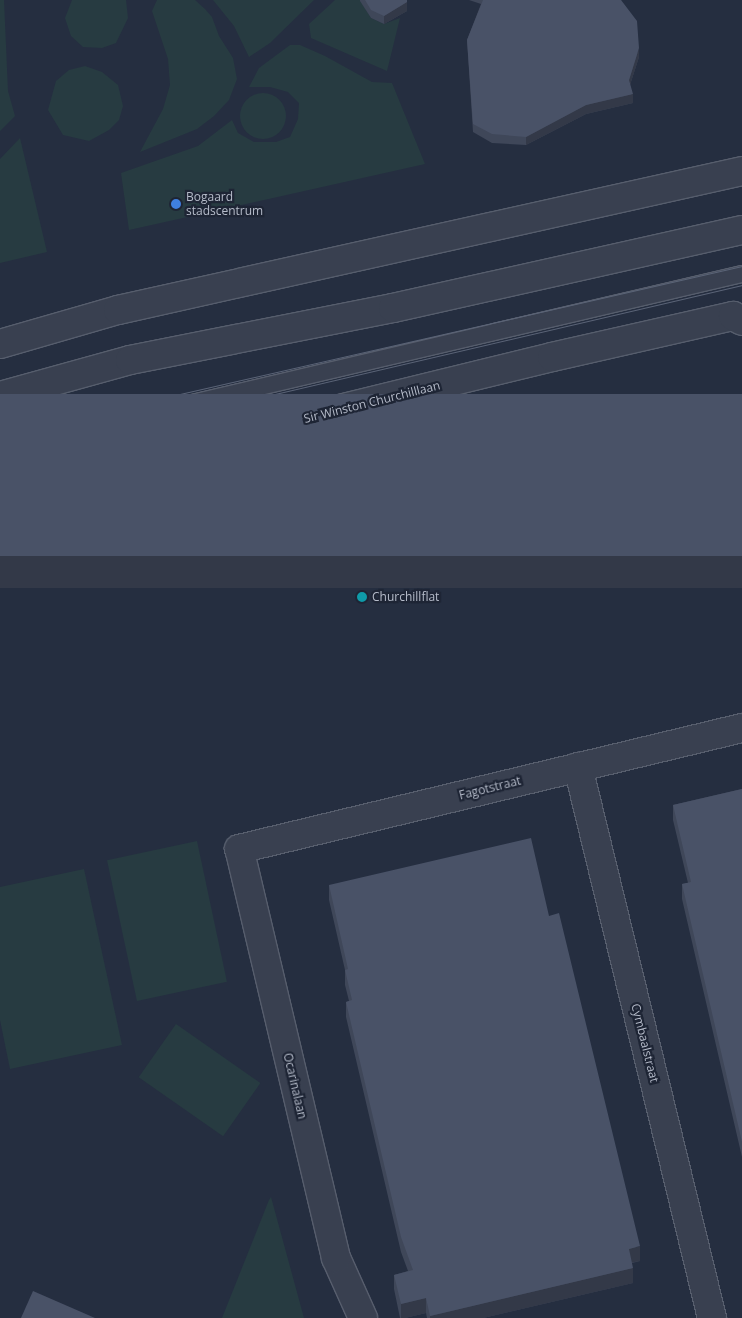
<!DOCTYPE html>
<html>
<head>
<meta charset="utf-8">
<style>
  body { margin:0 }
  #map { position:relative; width:742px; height:1318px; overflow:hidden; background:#252e40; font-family:"Open Sans",sans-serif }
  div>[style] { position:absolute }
  .green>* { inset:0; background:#273b41; transform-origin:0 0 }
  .round { border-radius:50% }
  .roads { filter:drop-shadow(1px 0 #575e6d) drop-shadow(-1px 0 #575e6d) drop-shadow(0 1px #575e6d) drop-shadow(0 -1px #575e6d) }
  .service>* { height:16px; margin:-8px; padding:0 8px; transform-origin:8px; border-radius:8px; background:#394050 }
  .minor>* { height:28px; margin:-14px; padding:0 14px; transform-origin:14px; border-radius:14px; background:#394050 }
  .tertiary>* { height:28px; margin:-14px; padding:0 14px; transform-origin:14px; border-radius:14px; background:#394050 }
  .tram>* { height:1px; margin:-0.5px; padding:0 0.5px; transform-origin:0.5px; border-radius:0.5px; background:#5b6477 }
  .wall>* { inset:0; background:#3f4759 }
  .shaded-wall>* { inset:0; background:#333948; transform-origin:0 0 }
  .building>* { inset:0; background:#495267; transform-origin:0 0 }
  .dots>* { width:14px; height:14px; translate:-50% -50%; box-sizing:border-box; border:2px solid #1e2535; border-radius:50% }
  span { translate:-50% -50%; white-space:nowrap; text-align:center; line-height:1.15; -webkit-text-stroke:4.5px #1e2535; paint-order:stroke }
  .poi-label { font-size:12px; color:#b6bcca }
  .left { translate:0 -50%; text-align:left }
  .street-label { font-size:12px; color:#b6bcca }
</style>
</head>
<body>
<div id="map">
  <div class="green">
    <i style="clip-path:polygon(0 0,4px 0,8px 91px,15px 116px,0 131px)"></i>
    <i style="clip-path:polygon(72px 0,126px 0,128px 18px,116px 43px,102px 48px,83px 47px,71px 36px,65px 18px)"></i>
    <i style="clip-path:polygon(157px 0,195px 0,205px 9px,212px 17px,219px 36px,233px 58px,237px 79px,229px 100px,214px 116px,197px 129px,140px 152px,163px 109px,170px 85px,168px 59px,152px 11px)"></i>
    <i style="clip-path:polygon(213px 0,314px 0,270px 43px,249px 57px,234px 26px)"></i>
    <i style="clip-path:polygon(335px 0,360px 0,371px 18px,384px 24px,400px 18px,387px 71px,311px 38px,309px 24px)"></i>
    <i style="clip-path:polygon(290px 45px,300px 45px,325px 56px,372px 82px,392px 83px,425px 164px,129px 230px,121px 173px,198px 146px,232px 120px,238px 133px,254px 142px,276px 142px,290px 137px,298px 119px,299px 103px,288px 92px,270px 87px,249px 87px,259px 68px)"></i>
    <i style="clip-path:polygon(85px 66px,102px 72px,118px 85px,123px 106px,119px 120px,109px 130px,89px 141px,63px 135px,48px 110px,56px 81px,69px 70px)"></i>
    <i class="round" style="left:240px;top:93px;width:46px;height:46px"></i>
    <i style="clip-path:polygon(20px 138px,47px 252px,0 263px,0 159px)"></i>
    <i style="left:197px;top:841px;width:144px;height:92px;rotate:78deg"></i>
    <i style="clip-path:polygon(84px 869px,122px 1045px,10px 1069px,0 1020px,0 887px)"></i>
    <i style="left:176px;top:1024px;width:103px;height:65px;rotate:35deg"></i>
    <i style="clip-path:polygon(271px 1197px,304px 1318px,222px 1318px,269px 1200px)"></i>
  </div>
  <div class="roads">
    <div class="service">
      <i style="left:0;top:448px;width:762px;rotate:-13.2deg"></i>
    </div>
    <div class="minor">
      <i style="left:0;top:492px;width:568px;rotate:-13.74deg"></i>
      <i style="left:552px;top:357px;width:186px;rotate:-12.8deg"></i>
      <i style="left:733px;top:316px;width:10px;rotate:29deg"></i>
      <i style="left:578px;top:767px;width:567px;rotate:76.33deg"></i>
      <i style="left:363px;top:1318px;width:66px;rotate:-114.2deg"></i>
      <i style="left:336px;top:1258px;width:420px;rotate:-103.3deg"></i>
      <i style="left:239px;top:849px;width:517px;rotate:-13.53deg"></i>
    </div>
    <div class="tertiary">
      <i style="left:0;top:344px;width:123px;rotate:-16.1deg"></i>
      <i style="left:118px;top:310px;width:639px;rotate:-12.56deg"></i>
      <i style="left:0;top:396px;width:135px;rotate:-15.5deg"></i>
      <i style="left:130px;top:360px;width:268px;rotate:-11.2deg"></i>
      <i style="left:393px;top:308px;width:358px;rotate:-12.6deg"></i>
    </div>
  </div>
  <div class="tram">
    <i style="left:0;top:435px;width:761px;rotate:-12.83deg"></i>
    <i style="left:0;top:458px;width:762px;rotate:-13.12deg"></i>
  </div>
  <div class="wall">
    <i style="clip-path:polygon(360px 0,407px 0,407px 11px,384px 24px,371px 18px,360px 1px)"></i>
    <i style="clip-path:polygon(469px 0,621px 0,639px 57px,630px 85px,633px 103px,586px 114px,526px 145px,492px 143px,473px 132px,467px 40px,481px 4px)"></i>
    <i style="clip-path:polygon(742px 789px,742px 1157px,682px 899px,682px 884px,688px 883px,673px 820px,673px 805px)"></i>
    <i style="clip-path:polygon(329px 885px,549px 916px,640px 1261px,632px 1263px,633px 1283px,483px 1318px,427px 1318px,426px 1313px,405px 1318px,400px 1318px,394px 1289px,394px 1275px,408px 1271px,401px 1252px,346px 1017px,346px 1002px,349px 1001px,345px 985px,345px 970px,329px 900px)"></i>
  </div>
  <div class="shaded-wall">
    <i style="clip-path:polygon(407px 2px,407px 11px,384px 24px,384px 16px)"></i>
    <i style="clip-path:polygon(639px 48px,639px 57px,629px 88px,629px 80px)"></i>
    <i style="clip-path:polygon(633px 94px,633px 103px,586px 114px,526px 145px,526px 137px,586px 105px)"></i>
    <i style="left:742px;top:556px;width:32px;height:762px;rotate:90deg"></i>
    <i style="clip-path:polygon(640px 1246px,640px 1261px,629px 1263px,629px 1249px)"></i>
    <i style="clip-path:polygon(633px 1268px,633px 1283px,483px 1318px,430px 1318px,430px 1316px)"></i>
    <i style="clip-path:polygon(426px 1298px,426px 1313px,405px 1318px,401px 1318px,401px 1304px)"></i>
  </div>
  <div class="building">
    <i style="clip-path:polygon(365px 0,407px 0,407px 2px,384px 16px,371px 10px)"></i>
    <i style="clip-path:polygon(483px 0,621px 0,637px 21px,639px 48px,629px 80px,633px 94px,586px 105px,526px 137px,492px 134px,473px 124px,467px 40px)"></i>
    <i style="left:742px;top:394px;width:162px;height:762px;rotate:90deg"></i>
    <i style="clip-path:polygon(742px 789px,742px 1142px,682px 884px,691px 882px,673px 805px)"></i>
    <i style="clip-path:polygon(531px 838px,549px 916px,559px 913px,640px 1246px,629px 1249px,633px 1268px,430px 1316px,426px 1298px,401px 1304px,394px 1275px,413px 1270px,401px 1237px,346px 1002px,352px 1000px,345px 970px,348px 969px,329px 885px)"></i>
    <i style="clip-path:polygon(33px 1291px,95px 1318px,21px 1318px)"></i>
  </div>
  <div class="dots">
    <i style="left:176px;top:204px;background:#3f7fe0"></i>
    <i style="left:362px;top:597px;background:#0f9aa8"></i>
  </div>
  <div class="poi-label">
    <span class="left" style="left:186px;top:204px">Bogaard<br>stadscentrum</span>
    <span class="left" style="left:372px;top:597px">Churchillflat</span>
  </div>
  <div class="street-label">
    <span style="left:372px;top:402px;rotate:-14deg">Sir Winston Churchilllaan</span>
    <span style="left:490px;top:788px;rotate:-14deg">Fagotstraat</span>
    <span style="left:645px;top:1043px;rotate:76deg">Cymbaalstraat</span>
    <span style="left:295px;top:1086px;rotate:77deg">Ocarinalaan</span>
  </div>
</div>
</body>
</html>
